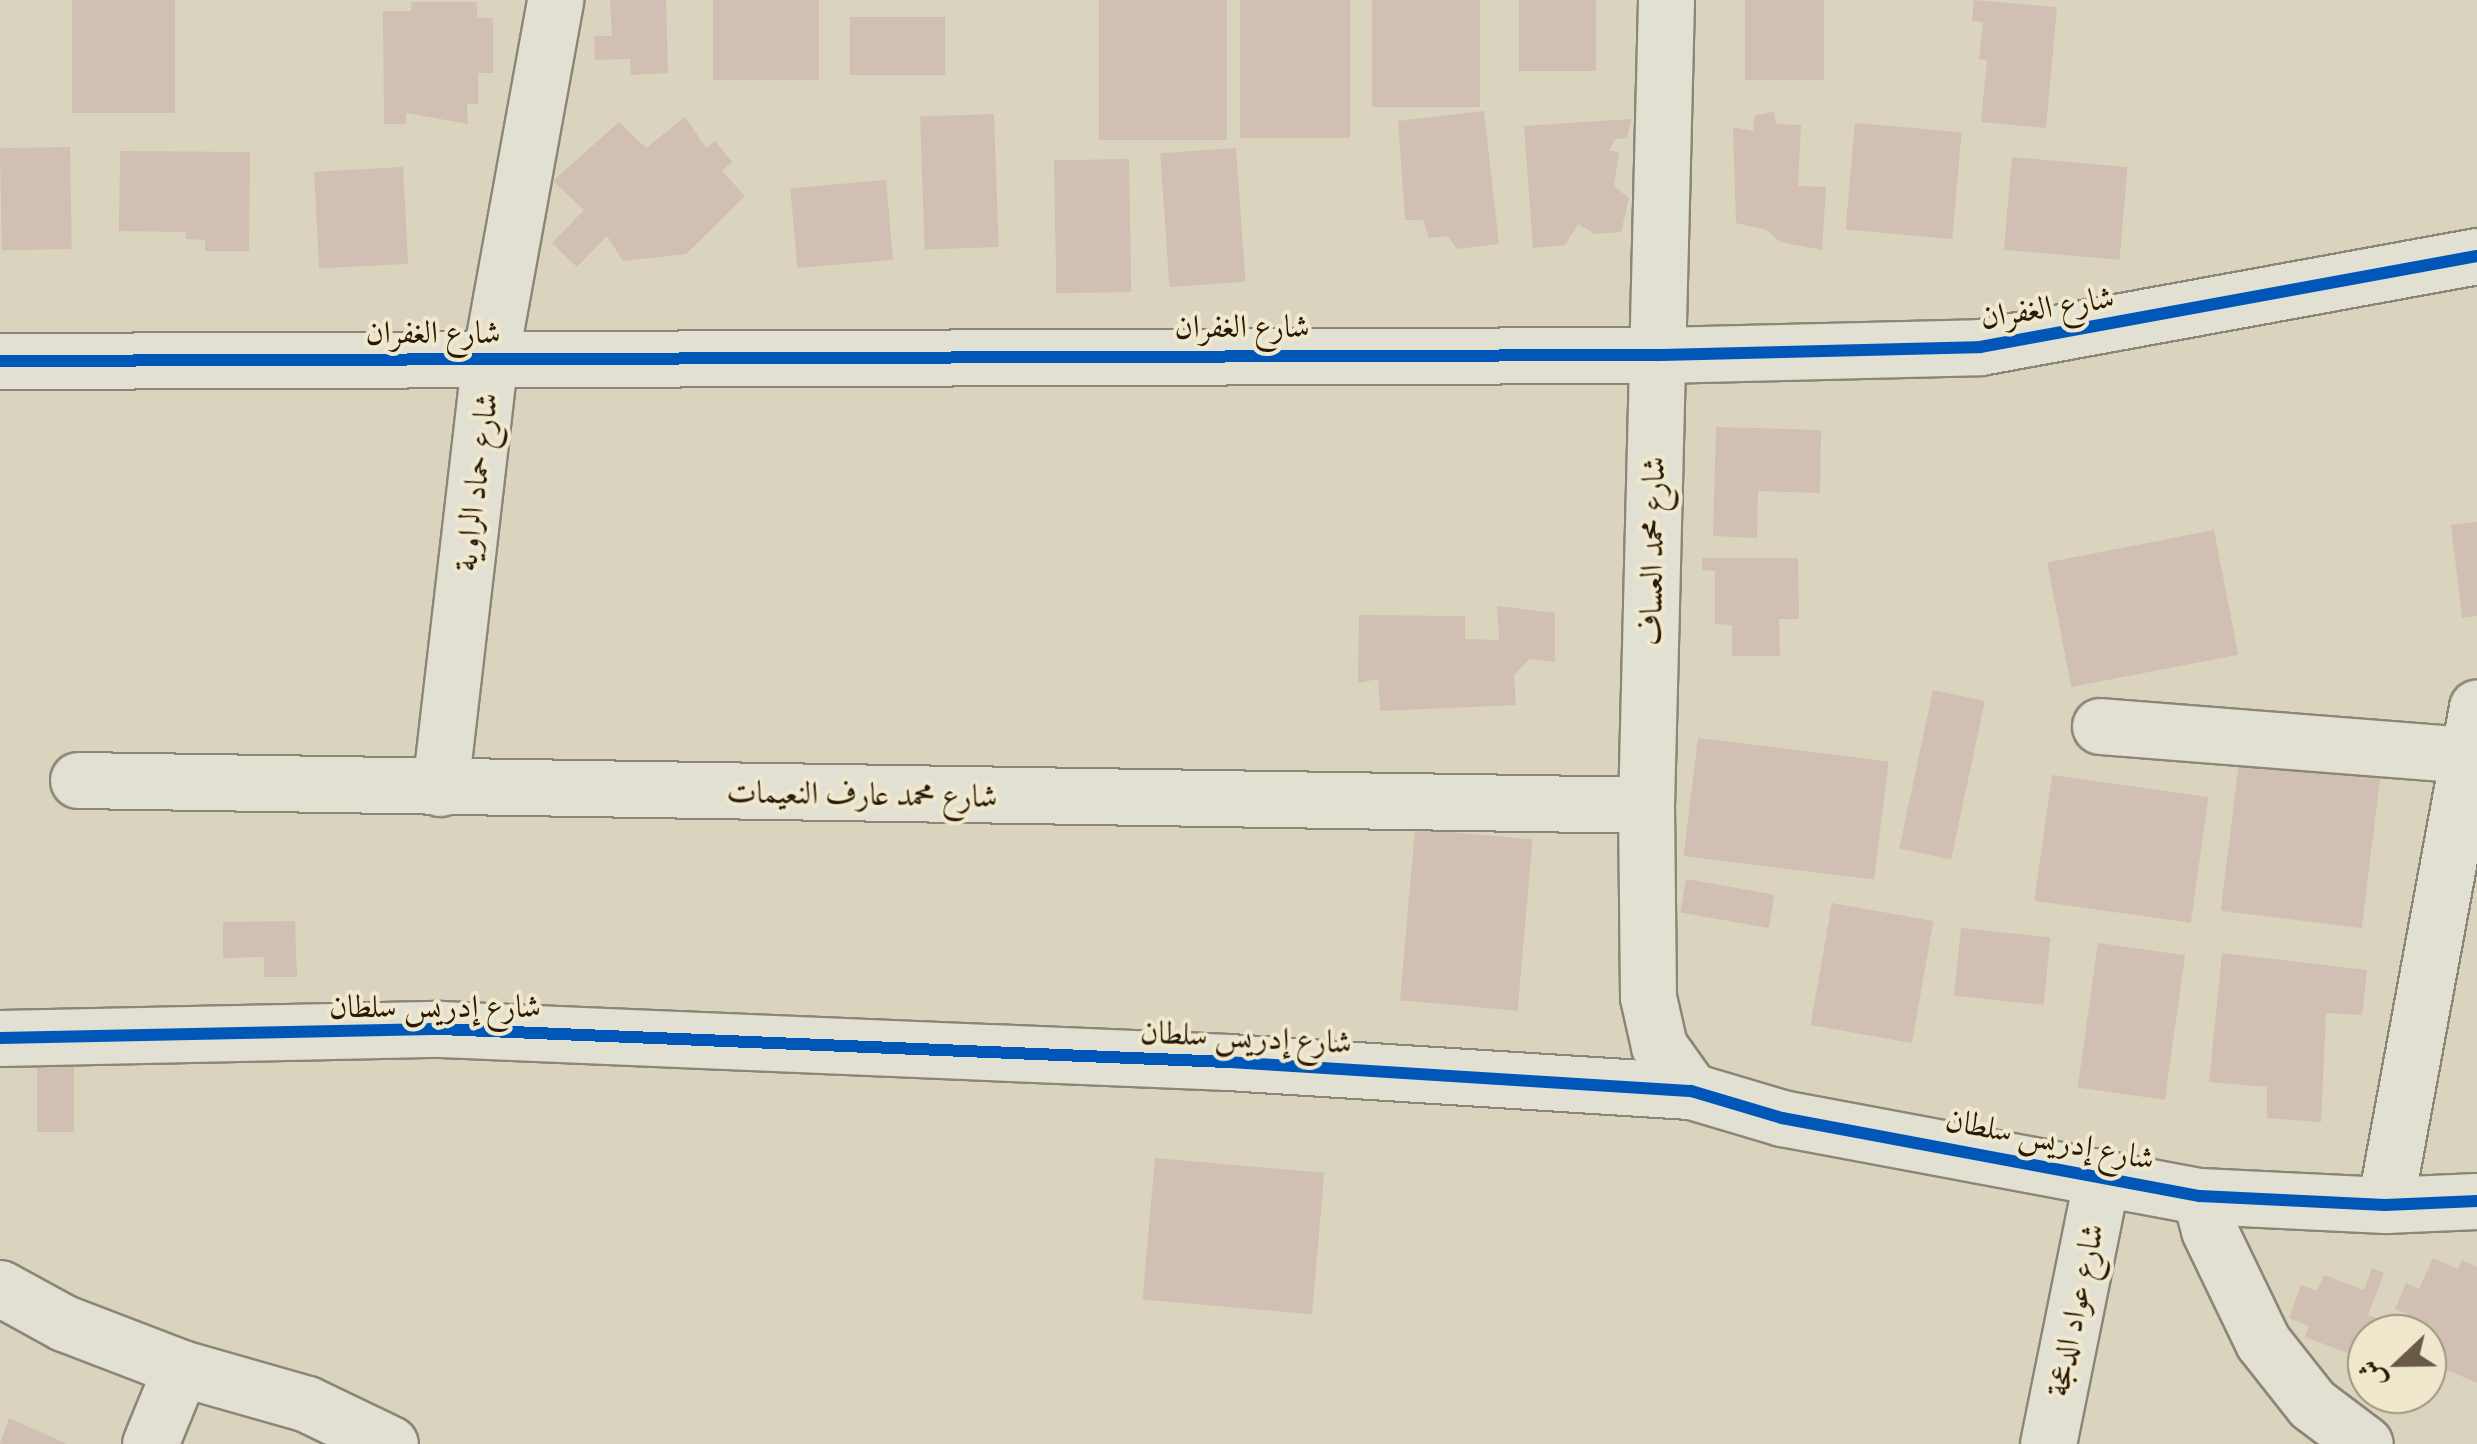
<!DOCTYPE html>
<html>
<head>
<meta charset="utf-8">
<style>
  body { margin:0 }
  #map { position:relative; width:2477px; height:1444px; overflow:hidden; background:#dad4be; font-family:"Gentium Book Plus",Amiri,serif }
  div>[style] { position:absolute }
  .building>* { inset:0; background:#d0bfb2; transform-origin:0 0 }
  .roads { filter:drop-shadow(2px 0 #8c8677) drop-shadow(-2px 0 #8c8677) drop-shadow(0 2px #8c8677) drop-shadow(0 -2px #8c8677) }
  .minor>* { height:55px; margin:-27.5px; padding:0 27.5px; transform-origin:27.5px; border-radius:27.5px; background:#e2dfd3 }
  .cycleway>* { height:12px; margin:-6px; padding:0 6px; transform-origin:6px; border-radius:6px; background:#0057b8 }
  span { translate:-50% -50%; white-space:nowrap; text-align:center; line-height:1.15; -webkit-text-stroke:8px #efe8cc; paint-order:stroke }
  .street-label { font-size:32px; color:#2a1905 }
  .north { position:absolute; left:2347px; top:1314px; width:100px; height:100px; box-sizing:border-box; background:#efe8cc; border:2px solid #a0957c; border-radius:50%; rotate:248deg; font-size:28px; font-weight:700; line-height:40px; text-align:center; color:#2a1905 }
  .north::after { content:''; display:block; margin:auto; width:35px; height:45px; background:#685a46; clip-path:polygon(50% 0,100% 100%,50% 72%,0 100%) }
</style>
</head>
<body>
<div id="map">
  <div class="building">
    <i style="left:72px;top:0;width:103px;height:113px"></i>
    <i style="clip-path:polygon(610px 0,666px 0,668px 73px,631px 75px,630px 59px,595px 60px,594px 36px,612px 36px)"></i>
    <i style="left:713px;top:0;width:106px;height:80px"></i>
    <i style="left:1099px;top:0;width:128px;height:140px"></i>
    <i style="left:1240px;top:0;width:110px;height:138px"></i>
    <i style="left:1372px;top:0;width:108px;height:107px"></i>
    <i style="left:1519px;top:0;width:77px;height:71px"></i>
    <i style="left:1745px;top:0;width:79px;height:80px"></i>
    <i style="clip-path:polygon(1974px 0,2057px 7px,2046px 128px,1981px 122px,1987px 60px,1979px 59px,1983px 22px,1972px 21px)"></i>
    <i style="clip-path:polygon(411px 2px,477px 2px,477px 18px,493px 18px,493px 73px,478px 73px,478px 104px,467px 104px,468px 124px,406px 113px,406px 124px,384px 124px,383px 11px,411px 11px)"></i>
    <i style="left:850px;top:17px;width:95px;height:58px"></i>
    <i style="clip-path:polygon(1484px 111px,1499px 244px,1457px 249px,1448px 236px,1429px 238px,1423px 220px,1405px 220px,1398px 121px)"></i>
    <i style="clip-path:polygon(1774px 112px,1776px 124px,1801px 125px,1798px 186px,1826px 187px,1822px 250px,1780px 242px,1767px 230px,1736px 223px,1733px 127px,1753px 131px,1755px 115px)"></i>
    <i style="left:994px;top:114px;width:133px;height:74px;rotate:88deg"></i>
    <i style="clip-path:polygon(685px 117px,706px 148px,715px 141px,732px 162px,722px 171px,745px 196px,686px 254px,623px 261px,607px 236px,577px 267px,552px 243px,584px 210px,553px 181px,619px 122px,646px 148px)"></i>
    <i style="clip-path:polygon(1631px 119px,1627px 138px,1615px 139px,1609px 151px,1619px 152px,1614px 186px,1629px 198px,1621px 232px,1595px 234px,1578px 224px,1565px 245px,1533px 248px,1524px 126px)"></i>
    <i style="left:1855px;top:123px;width:107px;height:107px;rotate:5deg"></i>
    <i style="left:70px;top:147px;width:102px;height:70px;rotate:89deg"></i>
    <i style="left:1236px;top:148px;width:134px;height:76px;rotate:86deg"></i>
    <i style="clip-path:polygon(120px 151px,250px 152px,249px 251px,205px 251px,205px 240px,186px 239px,186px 232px,119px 231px)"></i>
    <i style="left:2012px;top:157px;width:116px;height:93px;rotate:5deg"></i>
    <i style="left:1129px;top:159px;width:133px;height:75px;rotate:89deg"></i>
    <i style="left:403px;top:167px;width:97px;height:89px;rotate:87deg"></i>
    <i style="left:886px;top:180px;width:80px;height:96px;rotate:85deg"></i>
    <i style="clip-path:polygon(1716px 427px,1821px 430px,1820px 493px,1758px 491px,1757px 538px,1713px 536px)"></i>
    <i style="clip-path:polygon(2477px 522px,2477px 616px,2462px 618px,2451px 525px)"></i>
    <i style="left:2214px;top:530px;width:127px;height:170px;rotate:79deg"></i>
    <i style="clip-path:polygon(1702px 558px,1798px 558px,1799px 619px,1779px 619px,1780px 656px,1732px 656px,1732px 625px,1715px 624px,1715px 571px,1702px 570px)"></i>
    <i style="clip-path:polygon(1497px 606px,1555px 613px,1555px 662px,1529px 659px,1514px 675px,1516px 705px,1380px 711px,1378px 679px,1358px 683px,1359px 615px,1465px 616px,1465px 639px,1499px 640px)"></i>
    <i style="left:1933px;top:690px;width:53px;height:162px;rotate:12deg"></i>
    <i style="left:1698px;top:738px;width:192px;height:119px;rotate:7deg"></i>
    <i style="left:2240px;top:754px;width:142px;height:158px;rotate:7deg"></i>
    <i style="left:2052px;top:775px;width:158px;height:127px;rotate:8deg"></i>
    <i style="left:1415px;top:829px;width:118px;height:172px;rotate:5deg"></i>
    <i style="left:1686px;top:879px;width:90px;height:34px;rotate:10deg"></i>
    <i style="left:1832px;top:903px;width:103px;height:124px;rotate:10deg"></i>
    <i style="clip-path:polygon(295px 921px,297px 977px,264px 977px,264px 957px,223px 958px,223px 922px)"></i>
    <i style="left:1961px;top:928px;width:90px;height:68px;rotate:6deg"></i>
    <i style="left:2098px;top:943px;width:88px;height:146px;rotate:8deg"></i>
    <i style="clip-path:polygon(2222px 953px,2367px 970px,2362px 1015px,2326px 1013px,2321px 1122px,2267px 1118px,2267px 1087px,2209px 1082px)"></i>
    <i style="left:37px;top:1059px;width:37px;height:73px"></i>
    <i style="left:1155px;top:1158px;width:170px;height:142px;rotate:5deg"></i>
    <i style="clip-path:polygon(2433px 1258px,2458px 1269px,2462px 1260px,2477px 1267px,2477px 1383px,2427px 1361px,2427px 1334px,2401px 1334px,2409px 1315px,2395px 1309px,2406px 1283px,2419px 1289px)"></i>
    <i style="clip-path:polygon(2372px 1268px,2384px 1273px,2368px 1315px,2382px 1320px,2377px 1333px,2363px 1327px,2353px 1355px,2305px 1337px,2309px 1326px,2289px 1318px,2301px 1285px,2317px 1291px,2324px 1275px,2364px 1290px)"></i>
    <i style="clip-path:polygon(9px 1418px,67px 1444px,0 1444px)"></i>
  </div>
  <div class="roads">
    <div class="minor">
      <i style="left:1666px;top:0;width:805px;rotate:91.42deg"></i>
      <i style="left:1646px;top:805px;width:192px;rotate:89.4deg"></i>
      <i style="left:1648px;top:997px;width:50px;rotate:77.3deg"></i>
      <i style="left:1659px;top:1046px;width:55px;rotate:54.6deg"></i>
      <i style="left:0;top:361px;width:1657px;rotate:-0.21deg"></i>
      <i style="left:1657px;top:355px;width:323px;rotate:-1.4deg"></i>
      <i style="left:1980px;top:347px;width:505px;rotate:-10.38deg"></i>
      <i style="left:2100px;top:726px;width:368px;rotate:4.5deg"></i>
      <i style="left:78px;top:780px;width:1568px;rotate:0.91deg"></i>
      <i style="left:440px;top:788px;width:432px;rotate:-83.4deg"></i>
      <i style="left:490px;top:359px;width:365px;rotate:-79.7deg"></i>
      <i style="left:0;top:1038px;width:440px;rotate:-1.2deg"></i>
      <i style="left:440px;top:1029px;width:789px;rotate:2.4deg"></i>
      <i style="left:1228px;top:1062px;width:464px;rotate:3.6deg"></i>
      <i style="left:1691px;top:1091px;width:95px;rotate:16.5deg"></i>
      <i style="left:1782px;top:1118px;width:425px;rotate:10.6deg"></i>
      <i style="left:2200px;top:1196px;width:185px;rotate:2.8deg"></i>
      <i style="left:2385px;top:1205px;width:92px;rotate:-2.5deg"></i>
      <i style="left:2200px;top:1196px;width:35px;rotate:75deg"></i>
      <i style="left:2209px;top:1230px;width:124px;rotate:64.3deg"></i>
      <i style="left:2263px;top:1342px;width:79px;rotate:51.7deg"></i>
      <i style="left:2312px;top:1404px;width:66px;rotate:37deg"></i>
      <i style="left:2385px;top:1205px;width:506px;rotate:-79.53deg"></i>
      <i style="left:0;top:1288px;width:73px;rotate:28.7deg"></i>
      <i style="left:64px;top:1323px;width:125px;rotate:21deg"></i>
      <i style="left:181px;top:1368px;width:131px;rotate:15.9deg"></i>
      <i style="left:307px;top:1404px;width:92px;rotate:25.7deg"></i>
      <i style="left:150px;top:1444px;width:82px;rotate:-67.8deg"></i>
      <i style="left:2048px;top:1444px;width:273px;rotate:-78.6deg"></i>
    </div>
  </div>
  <div class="cycleway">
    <i style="left:0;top:361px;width:1657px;rotate:-0.21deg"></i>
    <i style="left:1657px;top:355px;width:323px;rotate:-1.4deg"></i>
    <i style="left:1980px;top:347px;width:505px;rotate:-10.38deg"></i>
    <i style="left:0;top:1038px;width:440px;rotate:-1.2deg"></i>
    <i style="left:440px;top:1029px;width:789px;rotate:2.4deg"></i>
    <i style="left:1228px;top:1062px;width:464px;rotate:3.6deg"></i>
    <i style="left:1691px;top:1091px;width:95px;rotate:16.5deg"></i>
    <i style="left:1782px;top:1118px;width:425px;rotate:10.6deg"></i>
    <i style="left:2200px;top:1196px;width:185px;rotate:2.8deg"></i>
    <i style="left:2385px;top:1205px;width:92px;rotate:-2.5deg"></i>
  </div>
  <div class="street-label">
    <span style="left:2047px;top:307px;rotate:-9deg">شارع الغفران</span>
    <span style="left:1242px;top:326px">شارع الغفران</span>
    <span style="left:433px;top:332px">شارع الغفران</span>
    <span style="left:476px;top:482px;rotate:-83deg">شارع حماد الراوية</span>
    <span style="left:1652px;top:551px;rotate:-89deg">شارع محمد العساف</span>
    <span style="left:862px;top:794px;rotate:1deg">شارع محمد عارف النعيمات</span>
    <span style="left:435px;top:1006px">شارع إدريس سلطان</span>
    <span style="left:1246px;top:1037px;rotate:3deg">شارع إدريس سلطان</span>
    <span style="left:2050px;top:1139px;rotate:11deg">شارع إدريس سلطان</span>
    <span style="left:2075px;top:1310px;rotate:-78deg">شارع عواد الدعجة</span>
  </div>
  <div class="north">ش</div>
</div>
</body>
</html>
